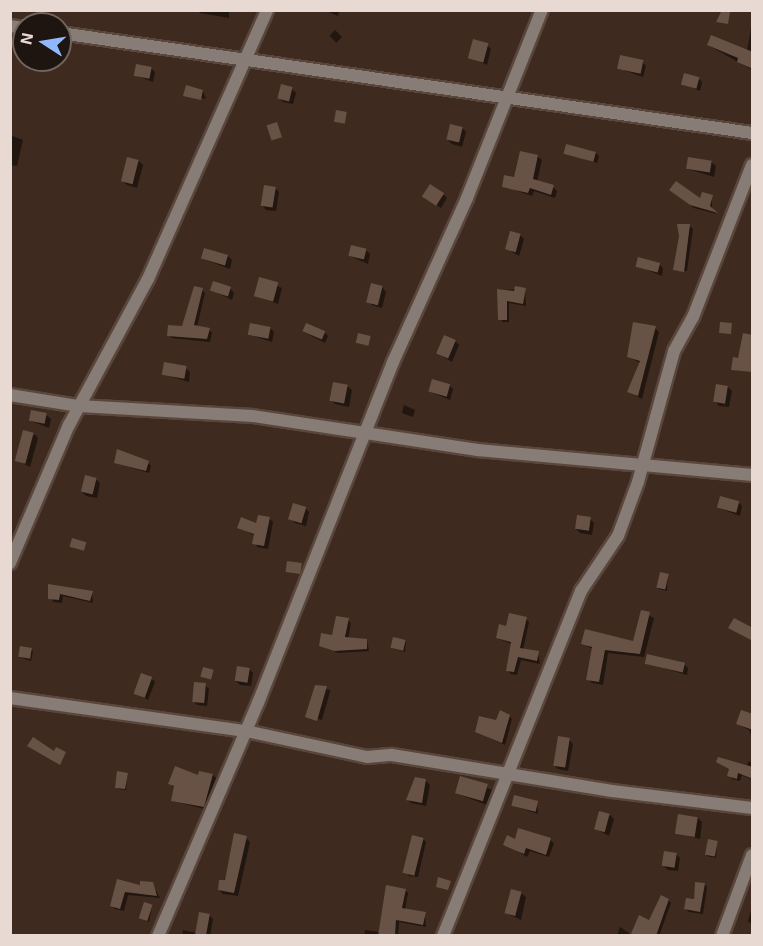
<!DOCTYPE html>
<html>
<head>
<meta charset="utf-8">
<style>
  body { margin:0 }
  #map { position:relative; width:763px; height:946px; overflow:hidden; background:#3e2a1f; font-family:"Exo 2",sans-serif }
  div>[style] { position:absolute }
  .shadow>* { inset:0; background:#0007; transform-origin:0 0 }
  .building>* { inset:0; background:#685246; transform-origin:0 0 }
  .roads { filter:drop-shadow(2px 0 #59463c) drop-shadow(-2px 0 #59463c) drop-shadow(0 2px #59463c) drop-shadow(0 -2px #59463c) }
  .minor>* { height:12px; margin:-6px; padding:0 6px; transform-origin:6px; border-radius:6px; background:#877c76 }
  span { translate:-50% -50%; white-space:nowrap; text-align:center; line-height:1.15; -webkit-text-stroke:5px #1e1510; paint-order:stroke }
  .frame { position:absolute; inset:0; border:12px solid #e8dad3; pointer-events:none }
  .north { position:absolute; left:12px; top:12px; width:60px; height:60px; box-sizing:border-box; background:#1e1510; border:2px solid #6f645e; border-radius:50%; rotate:282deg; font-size:16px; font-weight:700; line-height:24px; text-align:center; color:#e8dad3 }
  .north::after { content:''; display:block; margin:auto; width:21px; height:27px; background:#90b8fd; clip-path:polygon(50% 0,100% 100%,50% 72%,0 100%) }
</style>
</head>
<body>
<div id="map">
  <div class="shadow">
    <i style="clip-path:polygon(197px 10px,229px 10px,229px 18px,200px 13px)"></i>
    <i style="clip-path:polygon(324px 10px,339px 10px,338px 16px)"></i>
    <i style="clip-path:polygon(752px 21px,752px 70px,708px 45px,747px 52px)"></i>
    <i style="left:335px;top:30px;width:10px;height:8px;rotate:45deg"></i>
    <i style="clip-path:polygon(487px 45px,491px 49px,487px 65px,470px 57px)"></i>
    <i style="clip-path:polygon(642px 62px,646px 66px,643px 77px,618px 68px)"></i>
    <i style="clip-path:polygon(151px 68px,155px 72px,153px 82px,135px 75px)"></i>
    <i style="clip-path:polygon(698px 78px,702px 82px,700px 91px,683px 84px)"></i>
    <i style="clip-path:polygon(292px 89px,296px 93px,293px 104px,283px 102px,279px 98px)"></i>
    <i style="clip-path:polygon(203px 91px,206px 99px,185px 95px)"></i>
    <i style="clip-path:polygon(462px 128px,466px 132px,462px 147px,452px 144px,448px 140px)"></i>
    <i style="clip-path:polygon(10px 135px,23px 140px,17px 166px,10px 165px)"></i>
    <i style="clip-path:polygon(566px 153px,596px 153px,599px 156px,597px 163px)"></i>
    <i style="clip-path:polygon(537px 156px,542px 160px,537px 181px,553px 187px,557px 191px,555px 198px,534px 191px,532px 196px,503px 186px)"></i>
    <i style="clip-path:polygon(139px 161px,143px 165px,137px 188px,127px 185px,123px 181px)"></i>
    <i style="clip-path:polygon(711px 162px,716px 166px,714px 177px,688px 169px)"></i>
    <i style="clip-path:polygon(275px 188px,279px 192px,276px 211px,266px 210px,262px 205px)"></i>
    <i style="clip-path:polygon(674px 193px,701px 201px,712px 197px,712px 210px,717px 214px,694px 208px)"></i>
    <i style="clip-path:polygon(443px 194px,447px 198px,441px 208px,424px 197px)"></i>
    <i style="clip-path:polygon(690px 226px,693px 229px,687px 271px,676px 271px)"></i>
    <i style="clip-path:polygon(520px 235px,524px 239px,519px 256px,507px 249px)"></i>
    <i style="clip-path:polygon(366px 250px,370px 254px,368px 264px,350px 256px)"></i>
    <i style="clip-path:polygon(228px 256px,232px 260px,230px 269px,203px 259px)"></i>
    <i style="clip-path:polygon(659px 264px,663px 268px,662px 276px,638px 266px)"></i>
    <i style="clip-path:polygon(260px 279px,282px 288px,278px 304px,256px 295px)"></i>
    <i style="clip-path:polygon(382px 287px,386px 292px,382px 308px,372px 305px,368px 301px)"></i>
    <i style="clip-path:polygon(230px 288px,234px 293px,232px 300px,212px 290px)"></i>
    <i style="clip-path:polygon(525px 289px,526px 306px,509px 303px,509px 322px,502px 322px,498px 290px)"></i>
    <i style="clip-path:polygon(202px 290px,205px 293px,197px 327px,212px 332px,210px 342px,172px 338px,169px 335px,184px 328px)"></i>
    <i style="clip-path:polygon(270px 328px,274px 332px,272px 342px,250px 335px)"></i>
    <i style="clip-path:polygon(655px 328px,659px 332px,642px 399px,629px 392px,640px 363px,629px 357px)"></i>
    <i style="clip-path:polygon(304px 332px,324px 332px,328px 336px,325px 343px)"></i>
    <i style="clip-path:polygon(455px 341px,459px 345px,452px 362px,439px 354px)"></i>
    <i style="clip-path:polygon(186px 368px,190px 372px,189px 382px,163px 374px)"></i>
    <i style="clip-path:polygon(449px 385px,453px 389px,450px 400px,431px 392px)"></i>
    <i style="clip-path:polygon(347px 386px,352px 390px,349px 407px,335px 404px,331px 400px)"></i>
    <i style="clip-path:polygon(728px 387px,732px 391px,729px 407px,719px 406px,715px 401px)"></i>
    <i style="clip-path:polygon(404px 405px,415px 410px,413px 417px,402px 413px)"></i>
    <i style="clip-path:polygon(46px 415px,51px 419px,49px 428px,31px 421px)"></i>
    <i style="clip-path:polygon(34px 434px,38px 438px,30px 467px,17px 460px)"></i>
    <i style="clip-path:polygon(116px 463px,148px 463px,151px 466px,149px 473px)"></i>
    <i style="clip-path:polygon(96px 479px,100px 483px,97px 498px,86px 496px,82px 492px)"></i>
    <i style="clip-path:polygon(738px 502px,742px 506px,740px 516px,719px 508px)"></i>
    <i style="clip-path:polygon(305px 508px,309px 512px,306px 526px,295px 523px,291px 519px)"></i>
    <i style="clip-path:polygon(269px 518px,273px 522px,268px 549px,257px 547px,255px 536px,239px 527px,257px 525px)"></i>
    <i style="clip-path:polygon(590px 519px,594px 523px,592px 535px,580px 533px,576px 529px)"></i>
    <i style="clip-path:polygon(668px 575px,667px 591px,659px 589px,658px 588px)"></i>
    <i style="clip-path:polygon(49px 586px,92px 593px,93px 603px,63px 596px,62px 603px,53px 602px)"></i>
    <i style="clip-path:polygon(642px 612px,654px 618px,644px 657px,608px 653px,603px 685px,592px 683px,588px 679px,593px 649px,583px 644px,634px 643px)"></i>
    <i style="clip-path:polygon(526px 619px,529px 622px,523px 650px,538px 653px,540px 664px,521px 660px,517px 675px,511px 674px,507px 670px,512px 644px,497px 638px)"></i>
    <i style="clip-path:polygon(348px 620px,351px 623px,348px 639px,367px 640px,369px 651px,338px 653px,321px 646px)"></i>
    <i style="clip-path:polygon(406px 641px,405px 652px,392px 648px)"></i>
    <i style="clip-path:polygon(21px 647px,33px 651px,31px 661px,19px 657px)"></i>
    <i style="clip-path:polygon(646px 663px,684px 664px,688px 668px,687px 675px)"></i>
    <i style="clip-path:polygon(249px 669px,253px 673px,251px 686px,240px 685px,236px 681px)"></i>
    <i style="clip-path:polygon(151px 678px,155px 682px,148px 700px,135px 692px)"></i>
    <i style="clip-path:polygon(205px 685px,209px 689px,207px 706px,197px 705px,193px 701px)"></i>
    <i style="left:316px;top:686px;width:15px;height:31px;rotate:16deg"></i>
    <i style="clip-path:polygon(509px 716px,512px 719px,505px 745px,477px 732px)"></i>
    <i style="clip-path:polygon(752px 716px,752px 738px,749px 730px,738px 724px)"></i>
    <i style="clip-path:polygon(569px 740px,573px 744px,568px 771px,558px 769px,554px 765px)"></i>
    <i style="clip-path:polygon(749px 761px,752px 763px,752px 780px,742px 775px,740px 781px,732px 779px,730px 770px,718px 762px,746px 767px)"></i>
    <i style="clip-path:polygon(127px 774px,126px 790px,118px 789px,116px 787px)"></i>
    <i style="clip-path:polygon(213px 775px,216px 778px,208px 810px,173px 801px,174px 787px,170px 784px)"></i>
    <i style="left:461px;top:778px;width:33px;height:16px;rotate:21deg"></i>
    <i style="clip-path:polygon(426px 781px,430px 785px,426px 806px,411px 803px,407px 799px)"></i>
    <i style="clip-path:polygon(537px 802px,538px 814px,511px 805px)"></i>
    <i style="clip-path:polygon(610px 815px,614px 819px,609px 836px,596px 829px)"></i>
    <i style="clip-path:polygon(698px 818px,702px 822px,700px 839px,677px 833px)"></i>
    <i style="clip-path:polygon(246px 838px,250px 842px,238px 896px,223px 894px,219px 890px)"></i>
    <i style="clip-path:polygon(423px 839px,426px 842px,418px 877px,409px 876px,406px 872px)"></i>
    <i style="clip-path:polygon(550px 840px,554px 843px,549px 857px,530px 851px,527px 857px,505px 844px)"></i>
    <i style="clip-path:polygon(717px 843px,716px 858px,707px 856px,706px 854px)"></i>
    <i style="clip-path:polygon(676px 854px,680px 858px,678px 871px,668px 870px,664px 866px)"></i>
    <i style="clip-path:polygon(118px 881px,141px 887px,152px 884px,160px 898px,128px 895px,124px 911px,115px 909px,112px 906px)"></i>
    <i style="clip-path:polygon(704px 884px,707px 887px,703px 914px,689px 912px,686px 909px)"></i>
    <i style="clip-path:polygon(405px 890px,408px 893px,405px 910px,425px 914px,426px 927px,399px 922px,398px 936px,364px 936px,365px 930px,380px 932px)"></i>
    <i style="clip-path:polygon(521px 893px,526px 897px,521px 920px,508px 914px)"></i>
    <i style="clip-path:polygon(668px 900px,671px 903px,659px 936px,638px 936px)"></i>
    <i style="clip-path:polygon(152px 906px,149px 922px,142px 919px,140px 918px)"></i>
    <i style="clip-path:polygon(752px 907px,752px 925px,748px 921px)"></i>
    <i style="clip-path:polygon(209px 915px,213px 919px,210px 936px,182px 936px,183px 930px,197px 933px)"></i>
    <i style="clip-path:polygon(620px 927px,629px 933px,630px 936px,617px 936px)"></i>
  </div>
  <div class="building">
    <i style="clip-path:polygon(722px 10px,730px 12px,728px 24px,716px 22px)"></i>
    <i style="clip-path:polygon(711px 35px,753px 52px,753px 69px,737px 62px,738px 58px,707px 45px)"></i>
    <i style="left:473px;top:39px;width:16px;height:20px;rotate:15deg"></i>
    <i style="left:620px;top:55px;width:24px;height:14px;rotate:12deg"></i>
    <i style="left:136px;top:64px;width:16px;height:12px;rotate:11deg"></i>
    <i style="left:684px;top:73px;width:16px;height:12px;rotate:15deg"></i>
    <i style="left:281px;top:84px;width:12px;height:15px;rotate:14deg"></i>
    <i style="clip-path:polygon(186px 85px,203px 90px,201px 100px,183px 96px)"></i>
    <i style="left:336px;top:110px;width:11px;height:12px;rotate:10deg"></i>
    <i style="left:277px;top:122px;width:16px;height:11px;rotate:72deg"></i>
    <i style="left:450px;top:124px;width:13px;height:16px;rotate:13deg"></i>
    <i style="left:566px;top:144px;width:31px;height:10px;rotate:15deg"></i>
    <i style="clip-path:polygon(520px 151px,538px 155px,533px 179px,554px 185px,551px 195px,530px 188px,528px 193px,502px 187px,504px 175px,514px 177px)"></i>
    <i style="left:127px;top:157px;width:12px;height:25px;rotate:14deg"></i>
    <i style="left:688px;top:157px;width:24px;height:12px;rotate:9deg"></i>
    <i style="clip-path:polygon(676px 181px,700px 198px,702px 192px,713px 195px,710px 206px,718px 213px,690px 205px,669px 190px)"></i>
    <i style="left:430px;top:184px;width:17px;height:15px;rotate:33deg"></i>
    <i style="left:264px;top:185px;width:12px;height:21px;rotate:9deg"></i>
    <i style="clip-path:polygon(677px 224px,690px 224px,684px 272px,673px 270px,679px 236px)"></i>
    <i style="left:510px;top:231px;width:11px;height:19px;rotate:15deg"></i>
    <i style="left:351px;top:245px;width:16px;height:11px;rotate:14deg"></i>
    <i style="left:204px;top:248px;width:25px;height:11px;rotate:16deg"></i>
    <i style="left:638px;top:257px;width:23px;height:10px;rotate:15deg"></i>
    <i style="left:259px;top:277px;width:20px;height:20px;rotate:15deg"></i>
    <i style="left:213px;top:281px;width:19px;height:10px;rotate:18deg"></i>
    <i style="left:371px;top:283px;width:12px;height:20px;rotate:14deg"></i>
    <i style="clip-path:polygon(194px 286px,203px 288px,194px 325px,210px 328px,207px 339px,167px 336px,168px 325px,182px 326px)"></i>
    <i style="clip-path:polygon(515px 286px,526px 288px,523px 304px,507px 301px,507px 320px,498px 320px,497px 289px,514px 291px)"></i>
    <i style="clip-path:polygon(633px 322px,656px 326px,638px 396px,627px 392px,640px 361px,627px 357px)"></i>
    <i style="left:720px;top:322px;width:12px;height:11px;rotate:5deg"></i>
    <i style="left:250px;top:323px;width:21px;height:12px;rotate:11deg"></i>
    <i style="left:306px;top:323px;width:21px;height:9px;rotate:23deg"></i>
    <i style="left:358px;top:333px;width:13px;height:10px;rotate:13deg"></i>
    <i style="clip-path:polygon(743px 333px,753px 335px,753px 372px,731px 370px,733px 357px,738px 358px)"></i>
    <i style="left:444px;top:335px;width:13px;height:20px;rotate:23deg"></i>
    <i style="left:164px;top:362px;width:23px;height:13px;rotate:10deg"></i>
    <i style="left:432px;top:379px;width:19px;height:13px;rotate:16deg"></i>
    <i style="left:333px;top:382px;width:15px;height:19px;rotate:11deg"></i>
    <i style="left:716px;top:384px;width:12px;height:18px;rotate:9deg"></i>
    <i style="left:31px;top:410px;width:16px;height:11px;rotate:11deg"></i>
    <i style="left:23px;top:430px;width:11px;height:32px;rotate:15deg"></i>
    <i style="clip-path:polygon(117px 449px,149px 461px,146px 471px,114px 463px)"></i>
    <i style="left:85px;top:475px;width:12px;height:17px;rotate:14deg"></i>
    <i style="left:720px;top:496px;width:20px;height:12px;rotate:15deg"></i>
    <i style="left:293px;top:503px;width:14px;height:17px;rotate:17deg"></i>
    <i style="clip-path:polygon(258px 515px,270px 517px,264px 546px,252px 544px,254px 534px,237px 528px,241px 517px,256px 523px)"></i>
    <i style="left:577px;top:515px;width:14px;height:14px;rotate:8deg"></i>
    <i style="left:72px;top:538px;width:15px;height:9px;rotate:16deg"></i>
    <i style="left:287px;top:561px;width:15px;height:11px;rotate:8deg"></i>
    <i style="left:660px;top:572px;width:9px;height:16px;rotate:13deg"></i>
    <i style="clip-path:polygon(48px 584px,93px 591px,90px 601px,60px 594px,59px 600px,48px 599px)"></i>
    <i style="clip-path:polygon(641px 610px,650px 612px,640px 654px,605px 650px,599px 682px,586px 680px,592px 647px,581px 644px,585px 629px,633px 641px)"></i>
    <i style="clip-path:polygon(509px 613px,527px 617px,520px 648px,539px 651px,537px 661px,518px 657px,514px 672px,506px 671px,511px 642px,496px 638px,499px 624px,506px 626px)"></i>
    <i style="clip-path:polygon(336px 616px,349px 618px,345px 637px,367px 639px,367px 649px,334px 651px,319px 646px,321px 633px,332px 635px)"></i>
    <i style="clip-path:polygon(734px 618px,753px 628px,753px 641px,728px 628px)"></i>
    <i style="left:393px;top:637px;width:13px;height:11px;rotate:13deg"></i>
    <i style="left:20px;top:646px;width:12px;height:11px;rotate:9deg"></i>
    <i style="left:647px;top:654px;width:39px;height:10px;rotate:13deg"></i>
    <i style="left:237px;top:666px;width:13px;height:15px;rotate:9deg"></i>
    <i style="left:203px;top:667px;width:11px;height:10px;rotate:15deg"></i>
    <i style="left:141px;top:673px;width:12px;height:22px;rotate:20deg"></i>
    <i style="left:194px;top:682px;width:12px;height:20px;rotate:5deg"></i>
    <i style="clip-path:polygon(315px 685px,327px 686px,317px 721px,305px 717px)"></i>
    <i style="clip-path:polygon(500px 710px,510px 715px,502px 743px,475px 732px,479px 716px,496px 720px)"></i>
    <i style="clip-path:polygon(741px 710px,753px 714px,753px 730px,736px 724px)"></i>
    <i style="left:558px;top:736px;width:12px;height:30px;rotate:9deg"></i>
    <i style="clip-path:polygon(33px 737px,54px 751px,56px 747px,66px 752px,60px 765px,27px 746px)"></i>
    <i style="clip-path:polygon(718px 757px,753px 767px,753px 779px,738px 773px,737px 779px,727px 776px,729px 769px,716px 762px)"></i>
    <i style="clip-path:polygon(175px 766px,198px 775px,199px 771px,213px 774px,204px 807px,171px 801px,174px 786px,168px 784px)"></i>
    <i style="clip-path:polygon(117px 771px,128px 773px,125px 789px,115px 788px)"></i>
    <i style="left:460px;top:776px;width:29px;height:18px;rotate:16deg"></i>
    <i style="clip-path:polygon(415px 777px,426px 779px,422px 803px,406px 800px)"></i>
    <i style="left:514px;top:795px;width:25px;height:11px;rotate:14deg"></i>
    <i style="left:599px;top:811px;width:11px;height:19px;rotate:15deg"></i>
    <i style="left:678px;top:814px;width:20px;height:20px;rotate:9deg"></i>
    <i style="clip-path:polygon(518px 828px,551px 838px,546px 855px,526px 848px,524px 854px,503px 845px,507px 835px,515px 839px)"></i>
    <i style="clip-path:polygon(234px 833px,247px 836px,234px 893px,218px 890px,219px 880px,225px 880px)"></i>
    <i style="left:412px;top:835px;width:12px;height:39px;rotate:14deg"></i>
    <i style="left:708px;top:839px;width:10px;height:16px;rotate:11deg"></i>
    <i style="left:664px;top:851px;width:13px;height:15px;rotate:9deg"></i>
    <i style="clip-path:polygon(438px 877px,451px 881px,448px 890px,436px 887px)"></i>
    <i style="clip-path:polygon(117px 879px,140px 885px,140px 881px,153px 882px,157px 896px,125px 892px,120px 909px,110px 906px)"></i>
    <i style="clip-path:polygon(695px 882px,705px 883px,700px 912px,684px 909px,686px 898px,694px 899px)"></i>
    <i style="clip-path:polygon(386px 885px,406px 889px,402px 908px,426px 912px,423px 925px,396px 920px,395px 936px,378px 936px)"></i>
    <i style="left:511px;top:889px;width:11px;height:25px;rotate:15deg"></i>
    <i style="clip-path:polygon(661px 895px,669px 899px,656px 936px,630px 936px,639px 915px,649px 920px)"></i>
    <i style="left:144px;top:902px;width:9px;height:17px;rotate:18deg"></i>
    <i style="left:199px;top:912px;width:11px;height:24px;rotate:10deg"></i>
  </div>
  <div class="roads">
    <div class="minor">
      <i style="left:10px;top:26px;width:14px;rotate:8deg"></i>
      <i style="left:60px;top:33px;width:699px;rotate:8.22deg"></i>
      <i style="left:10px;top:395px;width:70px;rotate:9.1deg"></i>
      <i style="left:79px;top:406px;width:174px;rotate:3.3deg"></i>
      <i style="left:253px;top:416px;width:228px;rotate:8.6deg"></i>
      <i style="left:478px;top:450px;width:275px;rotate:5.2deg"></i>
      <i style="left:10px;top:563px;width:150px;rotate:-66.9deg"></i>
      <i style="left:69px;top:425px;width:166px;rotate:-61.6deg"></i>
      <i style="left:148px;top:279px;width:294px;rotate:-66.1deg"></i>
      <i style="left:10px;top:698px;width:238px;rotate:8deg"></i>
      <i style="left:246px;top:731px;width:124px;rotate:12.1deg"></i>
      <i style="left:367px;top:757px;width:25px;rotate:-5deg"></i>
      <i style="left:392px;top:755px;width:223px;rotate:9.3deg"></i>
      <i style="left:612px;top:791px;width:141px;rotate:6.9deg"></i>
      <i style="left:158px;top:936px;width:254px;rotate:-66.8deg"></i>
      <i style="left:258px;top:703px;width:367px;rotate:-68.4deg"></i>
      <i style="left:393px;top:362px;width:180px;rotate:-65.7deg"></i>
      <i style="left:467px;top:198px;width:202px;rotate:-68.3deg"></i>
      <i style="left:443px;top:936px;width:372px;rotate:-68.2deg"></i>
      <i style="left:581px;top:591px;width:66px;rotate:-56.1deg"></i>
      <i style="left:618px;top:536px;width:58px;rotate:-69.7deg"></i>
      <i style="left:638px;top:482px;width:136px;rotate:-74.6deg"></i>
      <i style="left:674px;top:351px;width:39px;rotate:-61deg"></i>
      <i style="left:693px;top:317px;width:163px;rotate:-68.8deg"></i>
      <i style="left:722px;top:936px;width:86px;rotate:-69.7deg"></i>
    </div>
  </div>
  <div class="frame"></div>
  <div class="north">N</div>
</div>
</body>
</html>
